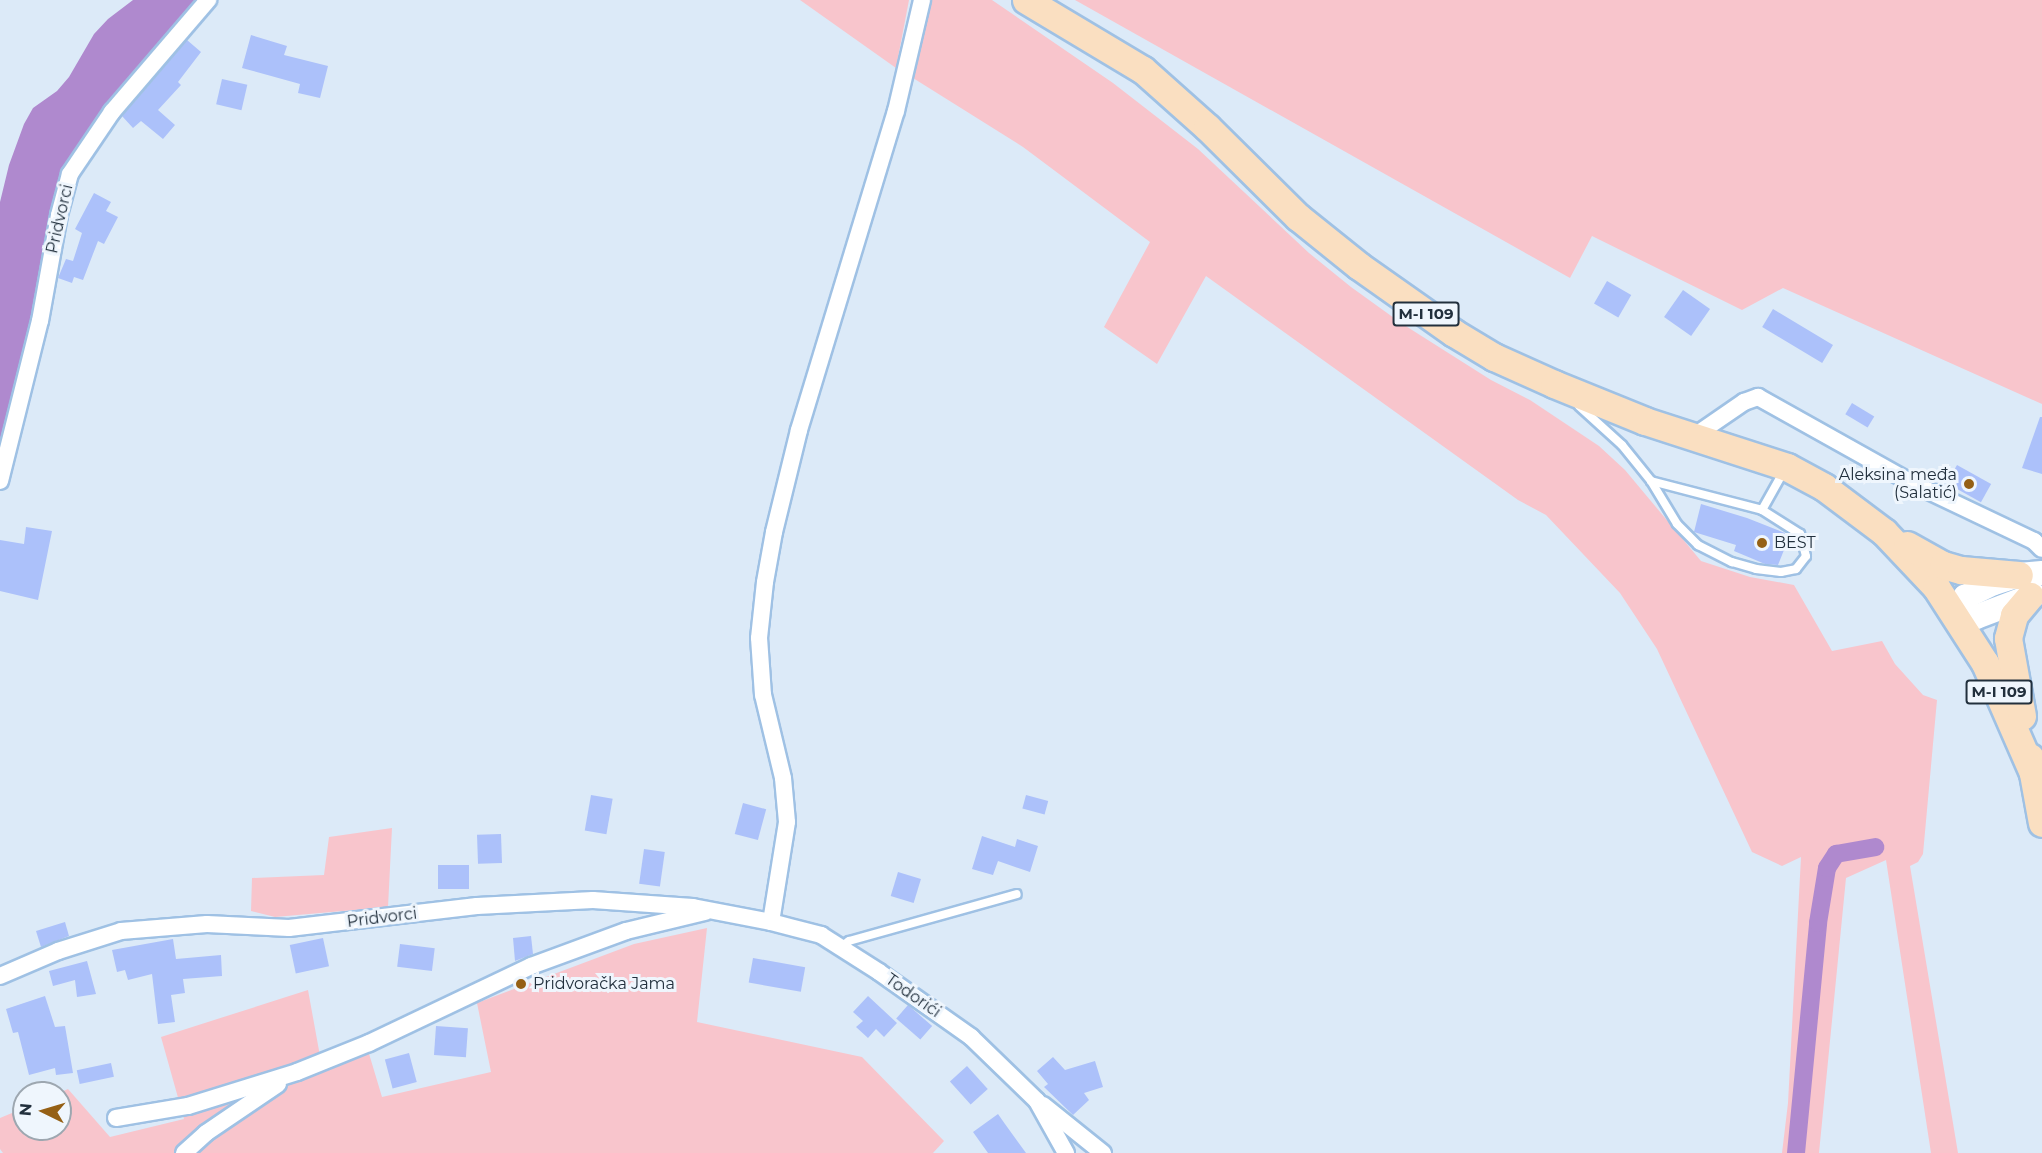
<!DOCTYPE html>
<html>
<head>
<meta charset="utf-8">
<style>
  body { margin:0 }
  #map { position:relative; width:2042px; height:1153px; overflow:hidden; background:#dceaf8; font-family:Montserrat,sans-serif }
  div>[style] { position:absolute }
  .green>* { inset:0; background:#f8c5cc }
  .water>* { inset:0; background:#af89ce }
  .canal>* { height:18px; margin:-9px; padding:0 9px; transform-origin:9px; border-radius:9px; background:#af89ce }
  .building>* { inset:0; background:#acc1fa; transform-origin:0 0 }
  .roads { filter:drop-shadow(2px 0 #9fc1e4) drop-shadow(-2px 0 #9fc1e4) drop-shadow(0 2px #9fc1e4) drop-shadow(0 -2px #9fc1e4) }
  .lane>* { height:8px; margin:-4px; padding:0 4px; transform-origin:4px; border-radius:4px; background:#fff }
  .street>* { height:16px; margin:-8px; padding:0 8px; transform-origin:8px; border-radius:8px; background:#fff }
  .secondary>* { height:24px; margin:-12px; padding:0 12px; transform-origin:12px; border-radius:12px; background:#fff }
  .primary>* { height:27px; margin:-13.5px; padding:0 13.5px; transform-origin:13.5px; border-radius:13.5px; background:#fadfc1 }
  .dots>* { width:16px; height:16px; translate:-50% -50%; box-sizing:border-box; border:3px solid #eff6fd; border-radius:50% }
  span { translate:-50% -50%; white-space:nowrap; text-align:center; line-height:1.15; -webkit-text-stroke:6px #eff6fd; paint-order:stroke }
  .shield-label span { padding:2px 4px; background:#eff6fd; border:2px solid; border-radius:4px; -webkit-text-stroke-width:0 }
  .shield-label { font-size:15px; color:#22303d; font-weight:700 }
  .street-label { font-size:16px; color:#22303d }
  .poi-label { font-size:16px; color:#22303d }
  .right { translate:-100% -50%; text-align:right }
  .left { translate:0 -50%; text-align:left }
  .north { position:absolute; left:12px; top:1081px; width:60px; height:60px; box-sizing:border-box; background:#eff6fd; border:2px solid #9da7b0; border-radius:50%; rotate:275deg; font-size:16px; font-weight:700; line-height:24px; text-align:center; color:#22303d }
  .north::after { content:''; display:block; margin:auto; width:21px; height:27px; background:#956015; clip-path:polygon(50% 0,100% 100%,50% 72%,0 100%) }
</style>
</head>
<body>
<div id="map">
  <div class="green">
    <i style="clip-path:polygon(800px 0,909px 0,896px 68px)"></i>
    <i style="clip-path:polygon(932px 0,992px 0,1113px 83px,1198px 149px,1309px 253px,1351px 287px,1401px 323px,1491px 380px,1530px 400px,1599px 446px,1625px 470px,1701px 561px,1750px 577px,1794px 585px,1832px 651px,1882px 641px,1895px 664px,1923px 695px,1937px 700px,1923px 854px,1918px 862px,1910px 866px,1958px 1153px,1931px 1153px,1886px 860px,1846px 878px,1819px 1153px,1782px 1153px,1788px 1103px,1801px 857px,1782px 866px,1752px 852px,1657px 649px,1620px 593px,1546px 515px,1518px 500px,1206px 276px,1157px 364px,1104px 327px,1150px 242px,1023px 147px,913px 78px)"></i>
    <i style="clip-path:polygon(1075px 0,2042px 0,2042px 404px,1783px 288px,1742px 310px,1592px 236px,1570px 278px)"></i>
    <i style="clip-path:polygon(392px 828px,388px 907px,275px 917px,251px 911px,252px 878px,324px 875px,329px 837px)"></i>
    <i style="clip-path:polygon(707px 928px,697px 1022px,862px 1057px,944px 1141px,933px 1153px,3px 1153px,0 1149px,0 1118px,24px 1108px,24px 1129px,60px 1129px,59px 1093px,68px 1089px,110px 1137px,184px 1119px,161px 1037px,308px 990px,320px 1056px,364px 1037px,382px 1097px,491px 1072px,477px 1003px,634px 944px)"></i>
  </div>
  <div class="water">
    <i style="clip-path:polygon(133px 0,201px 0,74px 152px,60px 179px,45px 238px,37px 311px,0 457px,0 202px,9px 165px,24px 124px,33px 108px,57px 91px,69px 77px,94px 34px,108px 19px)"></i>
  </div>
  <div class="canal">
    <i style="left:1796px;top:1153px;width:231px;rotate:-84.5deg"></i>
    <i style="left:1818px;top:923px;width:56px;rotate:-80.7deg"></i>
    <i style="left:1827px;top:868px;width:17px;rotate:-57deg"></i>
    <i style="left:1836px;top:854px;width:40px;rotate:-10deg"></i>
  </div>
  <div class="building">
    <i style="clip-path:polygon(251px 35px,287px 46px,284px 55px,328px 66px,320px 98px,298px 93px,300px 84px,242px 68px)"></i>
    <i style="clip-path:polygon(187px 40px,201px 52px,178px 82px,181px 85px,158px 110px,175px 125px,163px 139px,141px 121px,133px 128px,122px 116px)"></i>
    <i style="left:222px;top:79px;width:26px;height:26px;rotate:13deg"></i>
    <i style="clip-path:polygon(94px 193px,111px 202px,106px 211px,118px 217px,104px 244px,98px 241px,83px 280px,74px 277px,72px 283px,58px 278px,66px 259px,73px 261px,82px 233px,75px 229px)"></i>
    <i style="left:1607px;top:281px;width:28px;height:26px;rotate:30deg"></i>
    <i style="left:1683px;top:290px;width:33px;height:33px;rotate:35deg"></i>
    <i style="left:1773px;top:309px;width:70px;height:21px;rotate:31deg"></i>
    <i style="left:1852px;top:403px;width:26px;height:13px;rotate:31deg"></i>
    <i style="clip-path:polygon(2040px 417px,2042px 417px,2042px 474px,2022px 468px)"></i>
    <i style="left:1957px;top:465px;width:39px;height:21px;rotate:29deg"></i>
    <i style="clip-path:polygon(1701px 504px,1747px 518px,1790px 535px,1778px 565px,1765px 564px,1734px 551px,1736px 545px,1694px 532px)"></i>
    <i style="clip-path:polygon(26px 527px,52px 531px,38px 600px,0 591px,0 540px,24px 544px)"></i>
    <i style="left:591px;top:795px;width:22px;height:36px;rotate:10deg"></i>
    <i style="left:1026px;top:795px;width:23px;height:14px;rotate:15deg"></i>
    <i style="left:743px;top:803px;width:24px;height:32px;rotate:15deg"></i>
    <i style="left:501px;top:834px;width:29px;height:24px;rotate:88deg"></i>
    <i style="clip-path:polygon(982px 836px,1015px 847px,1017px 839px,1038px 846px,1030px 872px,998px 861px,993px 875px,972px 869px)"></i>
    <i style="left:644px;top:849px;width:21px;height:35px;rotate:8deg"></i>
    <i style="left:469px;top:865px;width:24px;height:31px;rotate:90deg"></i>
    <i style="left:898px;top:872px;width:24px;height:25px;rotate:17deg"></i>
    <i style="clip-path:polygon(65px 922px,69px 936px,41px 947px,36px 931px)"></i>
    <i style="clip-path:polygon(531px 936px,533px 954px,515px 961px,513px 938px)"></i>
    <i style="left:323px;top:938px;width:29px;height:34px;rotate:78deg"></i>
    <i style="clip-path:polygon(173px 939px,176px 959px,221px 955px,222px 976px,183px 979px,185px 993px,171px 995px,175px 1022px,158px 1024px,152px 974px,128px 980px,125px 970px,117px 972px,112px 950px)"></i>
    <i style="left:400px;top:944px;width:35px;height:23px;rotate:7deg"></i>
    <i style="left:753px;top:958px;width:53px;height:25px;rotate:10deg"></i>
    <i style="clip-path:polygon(87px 961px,96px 994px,77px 997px,75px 980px,53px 986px,49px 971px)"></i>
    <i style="clip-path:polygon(45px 996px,55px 1027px,65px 1026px,73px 1073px,56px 1075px,55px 1068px,29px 1075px,18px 1032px,13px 1033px,6px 1009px)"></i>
    <i style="clip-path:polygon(868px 996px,897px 1023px,884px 1037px,876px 1029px,868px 1038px,856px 1027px,863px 1021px,853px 1012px)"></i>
    <i style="left:908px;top:1005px;width:32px;height:18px;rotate:41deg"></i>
    <i style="left:436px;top:1026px;width:32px;height:29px;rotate:4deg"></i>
    <i style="left:409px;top:1053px;width:30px;height:25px;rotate:75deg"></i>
    <i style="clip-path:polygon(1053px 1057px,1065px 1070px,1095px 1061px,1103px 1087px,1084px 1093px,1089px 1100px,1073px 1115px,1044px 1087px,1048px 1084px,1037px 1071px)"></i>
    <i style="left:111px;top:1063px;width:14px;height:35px;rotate:78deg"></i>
    <i style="left:967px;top:1066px;width:31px;height:23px;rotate:48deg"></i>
    <i style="clip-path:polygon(998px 1114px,1005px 1124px,1026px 1153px,988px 1153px,973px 1132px)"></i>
  </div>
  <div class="roads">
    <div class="lane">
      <i style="left:1579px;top:406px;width:58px;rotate:42.2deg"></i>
      <i style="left:1622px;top:445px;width:46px;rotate:51.1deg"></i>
      <i style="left:1651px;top:481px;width:115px;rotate:14.6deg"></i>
      <i style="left:1762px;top:510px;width:47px;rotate:-60.7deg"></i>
      <i style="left:1651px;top:481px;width:50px;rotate:58.8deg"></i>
      <i style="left:1677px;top:524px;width:30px;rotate:45deg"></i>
      <i style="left:1698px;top:545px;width:38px;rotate:27deg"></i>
      <i style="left:1732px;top:562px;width:25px;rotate:16deg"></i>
      <i style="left:1756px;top:569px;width:25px;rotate:7deg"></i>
      <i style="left:1781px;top:572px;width:15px;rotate:-11deg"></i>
      <i style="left:1796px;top:569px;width:16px;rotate:-52deg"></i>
      <i style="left:1806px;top:556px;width:23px;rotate:-105deg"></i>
      <i style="left:1800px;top:534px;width:45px;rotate:-147.7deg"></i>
      <i style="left:841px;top:947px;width:10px;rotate:-37deg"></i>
      <i style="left:849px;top:941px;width:174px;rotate:-15.6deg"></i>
    </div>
    <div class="street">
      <i style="left:1693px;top:437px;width:62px;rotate:-34.5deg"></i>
      <i style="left:1744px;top:402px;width:15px;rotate:-20deg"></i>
      <i style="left:1758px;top:397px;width:176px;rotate:29.2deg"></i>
      <i style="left:1912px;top:483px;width:135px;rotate:25.4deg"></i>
      <i style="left:2034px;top:541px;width:11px;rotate:45deg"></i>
      <i style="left:0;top:481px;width:165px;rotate:-76deg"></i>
      <i style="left:40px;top:321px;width:108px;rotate:-79.8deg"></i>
      <i style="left:59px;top:215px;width:42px;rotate:-75deg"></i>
      <i style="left:70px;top:174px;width:75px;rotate:-55.9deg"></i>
      <i style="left:112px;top:112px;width:148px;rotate:-49.4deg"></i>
      <i style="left:771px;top:922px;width:101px;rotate:-80.9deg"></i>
      <i style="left:787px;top:822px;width:44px;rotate:-95.2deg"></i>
      <i style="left:783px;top:778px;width:85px;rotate:-103.5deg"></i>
      <i style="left:763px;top:695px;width:57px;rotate:-94deg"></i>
      <i style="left:759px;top:638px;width:56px;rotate:-83.9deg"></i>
      <i style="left:765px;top:582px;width:51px;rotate:-79.8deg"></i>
      <i style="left:774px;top:532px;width:105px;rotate:-76.2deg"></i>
      <i style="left:799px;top:430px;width:333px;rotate:-73.1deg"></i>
      <i style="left:896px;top:111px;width:114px;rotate:-76.8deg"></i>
      <i style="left:0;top:976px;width:63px;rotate:-23.3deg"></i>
      <i style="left:58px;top:951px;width:66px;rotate:-17.6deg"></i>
      <i style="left:121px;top:931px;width:86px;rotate:-4.7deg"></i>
      <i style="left:207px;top:924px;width:82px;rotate:2.8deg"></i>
      <i style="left:289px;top:928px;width:189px;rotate:-6.7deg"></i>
      <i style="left:477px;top:906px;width:116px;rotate:-3deg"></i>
      <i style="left:593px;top:900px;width:100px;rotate:4deg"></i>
      <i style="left:693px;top:907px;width:79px;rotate:10.9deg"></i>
      <i style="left:771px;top:922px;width:52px;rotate:14.6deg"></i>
      <i style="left:821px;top:935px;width:69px;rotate:32.5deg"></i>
      <i style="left:879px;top:972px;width:113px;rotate:35.2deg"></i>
      <i style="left:971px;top:1037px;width:92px;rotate:44.1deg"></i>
      <i style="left:1037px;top:1101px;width:60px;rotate:60.9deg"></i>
      <i style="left:1043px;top:1105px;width:77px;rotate:38.7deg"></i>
      <i style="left:116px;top:1118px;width:73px;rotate:-9.5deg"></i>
      <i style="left:188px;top:1106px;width:114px;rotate:-17.3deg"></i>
      <i style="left:297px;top:1072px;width:78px;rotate:-21.9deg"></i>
      <i style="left:369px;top:1043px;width:179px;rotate:-25.4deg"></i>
      <i style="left:531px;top:966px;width:101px;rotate:-20.2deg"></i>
      <i style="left:626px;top:931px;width:81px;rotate:-13.5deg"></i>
      <i style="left:184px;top:1153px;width:30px;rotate:-42deg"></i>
      <i style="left:206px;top:1133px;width:87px;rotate:-34.2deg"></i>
    </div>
    <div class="secondary">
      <i style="left:2034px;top:595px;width:62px;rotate:159.2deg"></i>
      <i style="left:1976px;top:617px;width:10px;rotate:169deg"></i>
      <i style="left:1966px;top:619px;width:12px;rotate:-160deg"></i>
      <i style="left:1955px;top:615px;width:21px;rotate:-61deg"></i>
      <i style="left:1965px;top:597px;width:32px;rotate:-26deg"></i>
      <i style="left:1994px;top:583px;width:26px;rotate:-18deg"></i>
      <i style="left:2019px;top:575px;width:23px;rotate:-5deg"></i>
    </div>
    <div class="primary">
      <i style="left:1026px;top:0;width:136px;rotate:30.9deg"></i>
      <i style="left:1143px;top:70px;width:86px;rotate:41.7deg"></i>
      <i style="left:1207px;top:127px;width:128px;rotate:44.7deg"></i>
      <i style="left:1298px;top:217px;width:78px;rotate:38.8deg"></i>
      <i style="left:1359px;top:266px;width:116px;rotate:35.2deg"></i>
      <i style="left:1454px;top:333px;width:47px;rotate:31deg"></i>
      <i style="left:1494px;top:357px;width:66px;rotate:24.2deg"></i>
      <i style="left:1554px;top:384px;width:98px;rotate:22.1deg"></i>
      <i style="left:1645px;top:421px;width:149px;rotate:17.9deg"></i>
      <i style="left:1787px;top:467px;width:42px;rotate:28.4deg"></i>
      <i style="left:1824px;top:487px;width:75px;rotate:36.9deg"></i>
      <i style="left:1884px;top:532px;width:76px;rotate:46.6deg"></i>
      <i style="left:1936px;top:587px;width:90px;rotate:57.2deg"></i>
      <i style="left:1985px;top:663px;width:122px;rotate:66.4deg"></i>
      <i style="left:1907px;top:545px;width:41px;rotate:29.1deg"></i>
      <i style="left:1943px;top:565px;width:19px;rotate:16deg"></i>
      <i style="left:1961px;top:570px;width:58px;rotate:4.9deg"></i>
      <i style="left:2022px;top:716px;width:79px;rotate:-100.2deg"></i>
      <i style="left:2008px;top:638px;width:24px;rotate:-75deg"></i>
      <i style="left:2014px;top:615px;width:25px;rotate:-50deg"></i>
      <i style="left:2030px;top:757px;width:67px;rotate:79.7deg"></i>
    </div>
  </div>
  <div class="dots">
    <i style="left:1969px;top:484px;background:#956015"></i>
    <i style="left:1762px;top:543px;background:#956015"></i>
    <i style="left:521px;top:984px;background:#956015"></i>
  </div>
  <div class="shield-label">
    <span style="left:1426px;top:314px">M-I 109</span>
    <span style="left:1999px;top:692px">M-I 109</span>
  </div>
  <div class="street-label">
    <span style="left:60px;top:219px;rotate:-77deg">Pridvorci</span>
    <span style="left:382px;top:918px;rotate:-7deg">Pridvorci</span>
    <span style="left:913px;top:996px;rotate:35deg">Todorići</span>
  </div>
  <div class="poi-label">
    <span class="right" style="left:1957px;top:484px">Aleksina međa<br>(Salatić)</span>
    <span class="left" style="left:1774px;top:543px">BEST</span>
    <span class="left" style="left:533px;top:984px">Pridvoračka Jama</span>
  </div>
  <div class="north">N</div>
</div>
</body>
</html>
